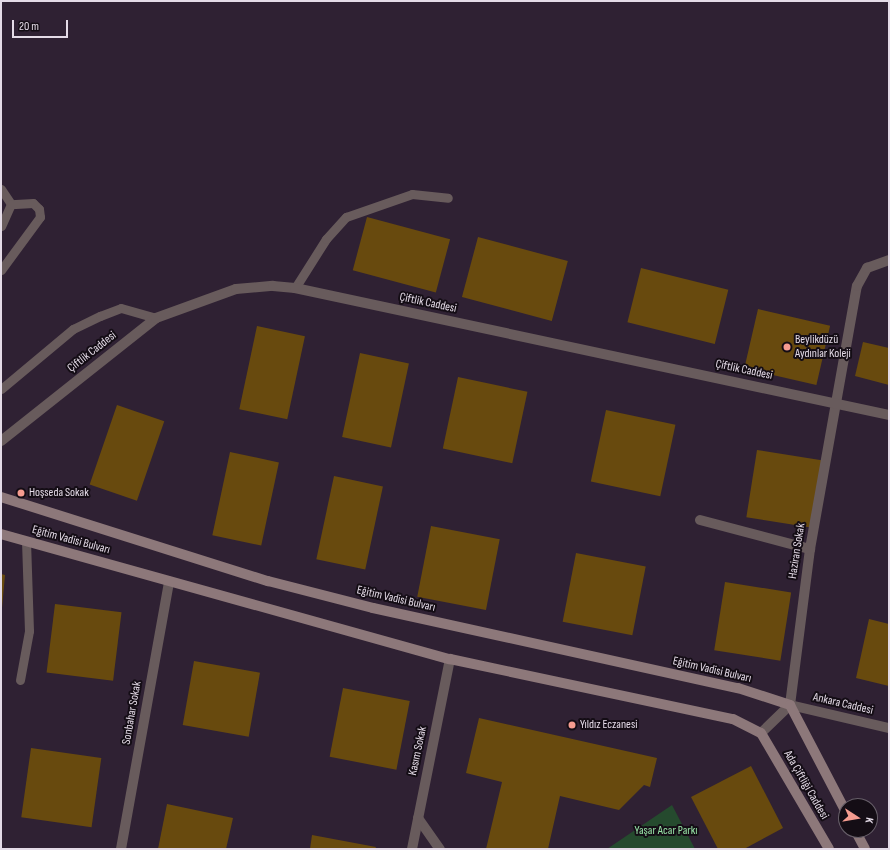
<!DOCTYPE html>
<html>
<head>
<meta charset="utf-8">
<style>
  body { margin:0 }
  #map { position:relative; width:890px; height:850px; overflow:hidden; background:#2f2133; font-family:"Sofia Sans Condensed",sans-serif }
  div>[style] { position:absolute }
  .green>* { inset:0; background:#254a2e }
  .building>* { inset:0; background:#684a0e; transform-origin:0 0 }
  .service>* { height:9px; margin:-4.5px; padding:0 4.5px; transform-origin:4.5px; border-radius:4.5px; background:#685b5c }
  .minor>* { height:10px; margin:-5px; padding:0 5px; transform-origin:5px; border-radius:5px; background:#685b5c }
  .tertiary>* { height:10px; margin:-5px; padding:0 5px; transform-origin:5px; border-radius:5px; background:#685b5c }
  .secondary>* { height:10px; margin:-5px; padding:0 5px; transform-origin:5px; border-radius:5px; background:#8d787a }
  .dots>* { width:11px; height:11px; translate:-50% -50%; box-sizing:border-box; border:2px solid #140d15; border-radius:50% }
  span { translate:-50% -50%; white-space:nowrap; text-align:center; line-height:1.15; -webkit-text-stroke:4px #140d15; paint-order:stroke }
  .street-label { font-size:12px; color:#e4dbe7 }
  .poi-label { font-size:12px; color:#e4dbe7 }
  .left { translate:0 -50%; text-align:left }
  .park-label { font-size:12px; color:#98e4a7 }
  .frame { position:absolute; inset:0; border:2px solid #e4dbe7; pointer-events:none }
  .north { position:absolute; left:838px; top:798px; width:40px; height:40px; box-sizing:border-box; background:#140d15; border:1px solid #675f69; border-radius:50%; rotate:102deg; font-size:11px; font-weight:700; line-height:16px; text-align:center; color:#e4dbe7 }
  .north::after { content:''; display:block; margin:auto; width:14px; height:18px; background:#f59c90; clip-path:polygon(50% 0,100% 100%,50% 72%,0 100%) }
  .scale { position:absolute; left:12px; top:20px; width:56px; height:18px; box-sizing:border-box; border:2px solid #e4dbe7; border-top:0; padding-left:5px; font-size:12px; line-height:14px; white-space:nowrap; color:#e4dbe7; -webkit-text-stroke:3px #140d15; paint-order:stroke }
</style>
</head>
<body>
<div id="map">
  <div class="green">
    <i style="clip-path:polygon(672px 805px,695px 849px,607px 849px)"></i>
  </div>
  <div class="building">
    <i style="left:367px;top:217px;width:86px;height:55px;rotate:15deg"></i>
    <i style="left:478px;top:237px;width:93px;height:62px;rotate:15deg"></i>
    <i style="left:641px;top:268px;width:90px;height:56px;rotate:14deg"></i>
    <i style="left:758px;top:309px;width:74px;height:61px;rotate:13deg"></i>
    <i style="left:257px;top:326px;width:49px;height:85px;rotate:12deg"></i>
    <i style="clip-path:polygon(863px 342px,889px 348px,889px 385px,855px 376px)"></i>
    <i style="left:360px;top:353px;width:50px;height:86px;rotate:12deg"></i>
    <i style="left:458px;top:377px;width:71px;height:73px;rotate:12deg"></i>
    <i style="left:117px;top:405px;width:50px;height:84px;rotate:19deg"></i>
    <i style="left:606px;top:410px;width:71px;height:73px;rotate:12deg"></i>
    <i style="left:757px;top:450px;width:67px;height:68px;rotate:9deg"></i>
    <i style="left:230px;top:452px;width:50px;height:85px;rotate:12deg"></i>
    <i style="left:334px;top:476px;width:50px;height:85px;rotate:12deg"></i>
    <i style="left:431px;top:526px;width:70px;height:72px;rotate:11deg"></i>
    <i style="left:576px;top:553px;width:71px;height:70px;rotate:11deg"></i>
    <i style="clip-path:polygon(1px 574px,5px 575px,2px 608px,1px 607px)"></i>
    <i style="left:725px;top:582px;width:67px;height:69px;rotate:9deg"></i>
    <i style="left:55px;top:604px;width:67px;height:69px;rotate:7deg"></i>
    <i style="clip-path:polygon(869px 619px,889px 624px,889px 686px,856px 678px)"></i>
    <i style="left:194px;top:661px;width:67px;height:65px;rotate:10deg"></i>
    <i style="left:343px;top:688px;width:68px;height:70px;rotate:11deg"></i>
    <i style="clip-path:polygon(479px 718px,657px 758px,650px 787px,644px 785px,619px 810px,560px 796px,548px 849px,486px 849px,502px 782px,466px 773px)"></i>
    <i style="left:31px;top:748px;width:71px;height:70px;rotate:8deg"></i>
    <i style="clip-path:polygon(751px 766px,783px 828px,744px 849px,718px 849px,691px 797px)"></i>
    <i style="clip-path:polygon(167px 804px,233px 818px,226px 849px,158px 849px)"></i>
    <i style="clip-path:polygon(312px 835px,376px 847px,375px 849px,310px 849px)"></i>
  </div>
  <div class="service">
    <i style="left:1px;top:189px;width:18px;rotate:56deg"></i>
    <i style="left:11px;top:204px;width:24px;rotate:114deg"></i>
    <i style="left:1px;top:270px;width:66px;rotate:-53.7deg"></i>
    <i style="left:40px;top:217px;width:8px;rotate:-97deg"></i>
    <i style="left:39px;top:209px;width:8px;rotate:-135deg"></i>
    <i style="left:33px;top:203px;width:22px;rotate:177deg"></i>
    <i style="left:295px;top:288px;width:58px;rotate:-57.7deg"></i>
    <i style="left:326px;top:239px;width:30px;rotate:-48deg"></i>
    <i style="left:346px;top:217px;width:70px;rotate:-19.2deg"></i>
    <i style="left:412px;top:194px;width:36px;rotate:6deg"></i>
    <i style="left:1px;top:389px;width:94px;rotate:-39.8deg"></i>
    <i style="left:73px;top:329px;width:30px;rotate:-26deg"></i>
    <i style="left:100px;top:316px;width:22px;rotate:-21deg"></i>
    <i style="left:121px;top:308px;width:36px;rotate:16deg"></i>
    <i style="left:20px;top:680px;width:50px;rotate:-79.6deg"></i>
    <i style="left:29px;top:631px;width:90px;rotate:-91.9deg"></i>
  </div>
  <div class="minor">
    <i style="left:700px;top:520px;width:114px;rotate:14.8deg"></i>
    <i style="left:790px;top:705px;width:157px;rotate:-82.7deg"></i>
    <i style="left:810px;top:549px;width:267px;rotate:-79.9deg"></i>
    <i style="left:857px;top:286px;width:21px;rotate:-61deg"></i>
    <i style="left:867px;top:268px;width:23px;rotate:-20deg"></i>
    <i style="left:790px;top:705px;width:102px;rotate:13.1deg"></i>
    <i style="left:761px;top:733px;width:40px;rotate:-44deg"></i>
    <i style="left:418px;top:818px;width:38px;rotate:55deg"></i>
    <i style="left:121px;top:849px;width:272px;rotate:-79.8deg"></i>
    <i style="left:412px;top:849px;width:194px;rotate:-78.7deg"></i>
  </div>
  <div class="tertiary">
    <i style="left:1px;top:441px;width:198px;rotate:-38.4deg"></i>
    <i style="left:156px;top:318px;width:85px;rotate:-19.9deg"></i>
    <i style="left:236px;top:289px;width:37px;rotate:-5deg"></i>
    <i style="left:273px;top:286px;width:22px;rotate:5deg"></i>
    <i style="left:295px;top:288px;width:607px;rotate:12.07deg"></i>
  </div>
  <div class="secondary">
    <i style="left:1px;top:497px;width:280px;rotate:17.5deg"></i>
    <i style="left:268px;top:581px;width:108px;rotate:14.4deg"></i>
    <i style="left:373px;top:608px;width:374px;rotate:12.4deg"></i>
    <i style="left:738px;top:688px;width:55px;rotate:18.1deg"></i>
    <i style="left:790px;top:705px;width:121px;rotate:62.4deg"></i>
    <i style="left:1px;top:534px;width:466px;rotate:15.6deg"></i>
    <i style="left:450px;top:659px;width:289px;rotate:12deg"></i>
    <i style="left:733px;top:719px;width:31px;rotate:27deg"></i>
    <i style="left:761px;top:733px;width:134px;rotate:59.6deg"></i>
    <i style="left:855px;top:830px;width:21px;rotate:62deg"></i>
  </div>
  <div class="dots">
    <i style="left:787px;top:347px;background:#f59c90"></i>
    <i style="left:21px;top:493px;background:#f59c90"></i>
    <i style="left:572px;top:725px;background:#f59c90"></i>
  </div>
  <div class="street-label">
    <span style="left:428px;top:303px;rotate:12deg">Çiftlik Caddesi</span>
    <span style="left:92px;top:352px;rotate:-38deg">Çiftlik Caddesi</span>
    <span style="left:744px;top:370px;rotate:12deg">Çiftlik Caddesi</span>
    <span style="left:71px;top:540px;rotate:15deg">Eğitim Vadisi Bulvarı</span>
    <span style="left:797px;top:551px;rotate:-81deg">Haziran Sokak</span>
    <span style="left:396px;top:599px;rotate:13deg">Eğitim Vadisi Bulvarı</span>
    <span style="left:712px;top:670px;rotate:13deg">Eğitim Vadisi Bulvarı</span>
    <span style="left:843px;top:704px;rotate:13deg">Ankara Caddesi</span>
    <span style="left:132px;top:713px;rotate:-80deg">Sonbahar Sokak</span>
    <span style="left:418px;top:751px;rotate:-78deg">Kasım Sokak</span>
    <span style="left:806px;top:785px;rotate:60deg">Ada Çiftliği Caddesi</span>
  </div>
  <div class="poi-label">
    <span class="left" style="left:795px;top:347px">Beylikdüzü<br>Aydınlar Koleji</span>
    <span class="left" style="left:29px;top:493px">Hoşseda Sokak</span>
    <span class="left" style="left:580px;top:725px">Yıldız Eczanesi</span>
  </div>
  <div class="park-label">
    <span style="left:666px;top:831px">Yaşar Acar Parkı</span>
  </div>
  <div class="frame"></div>
  <div class="north">K</div>
  <div class="scale">20 m</div>
</div>
</body>
</html>
